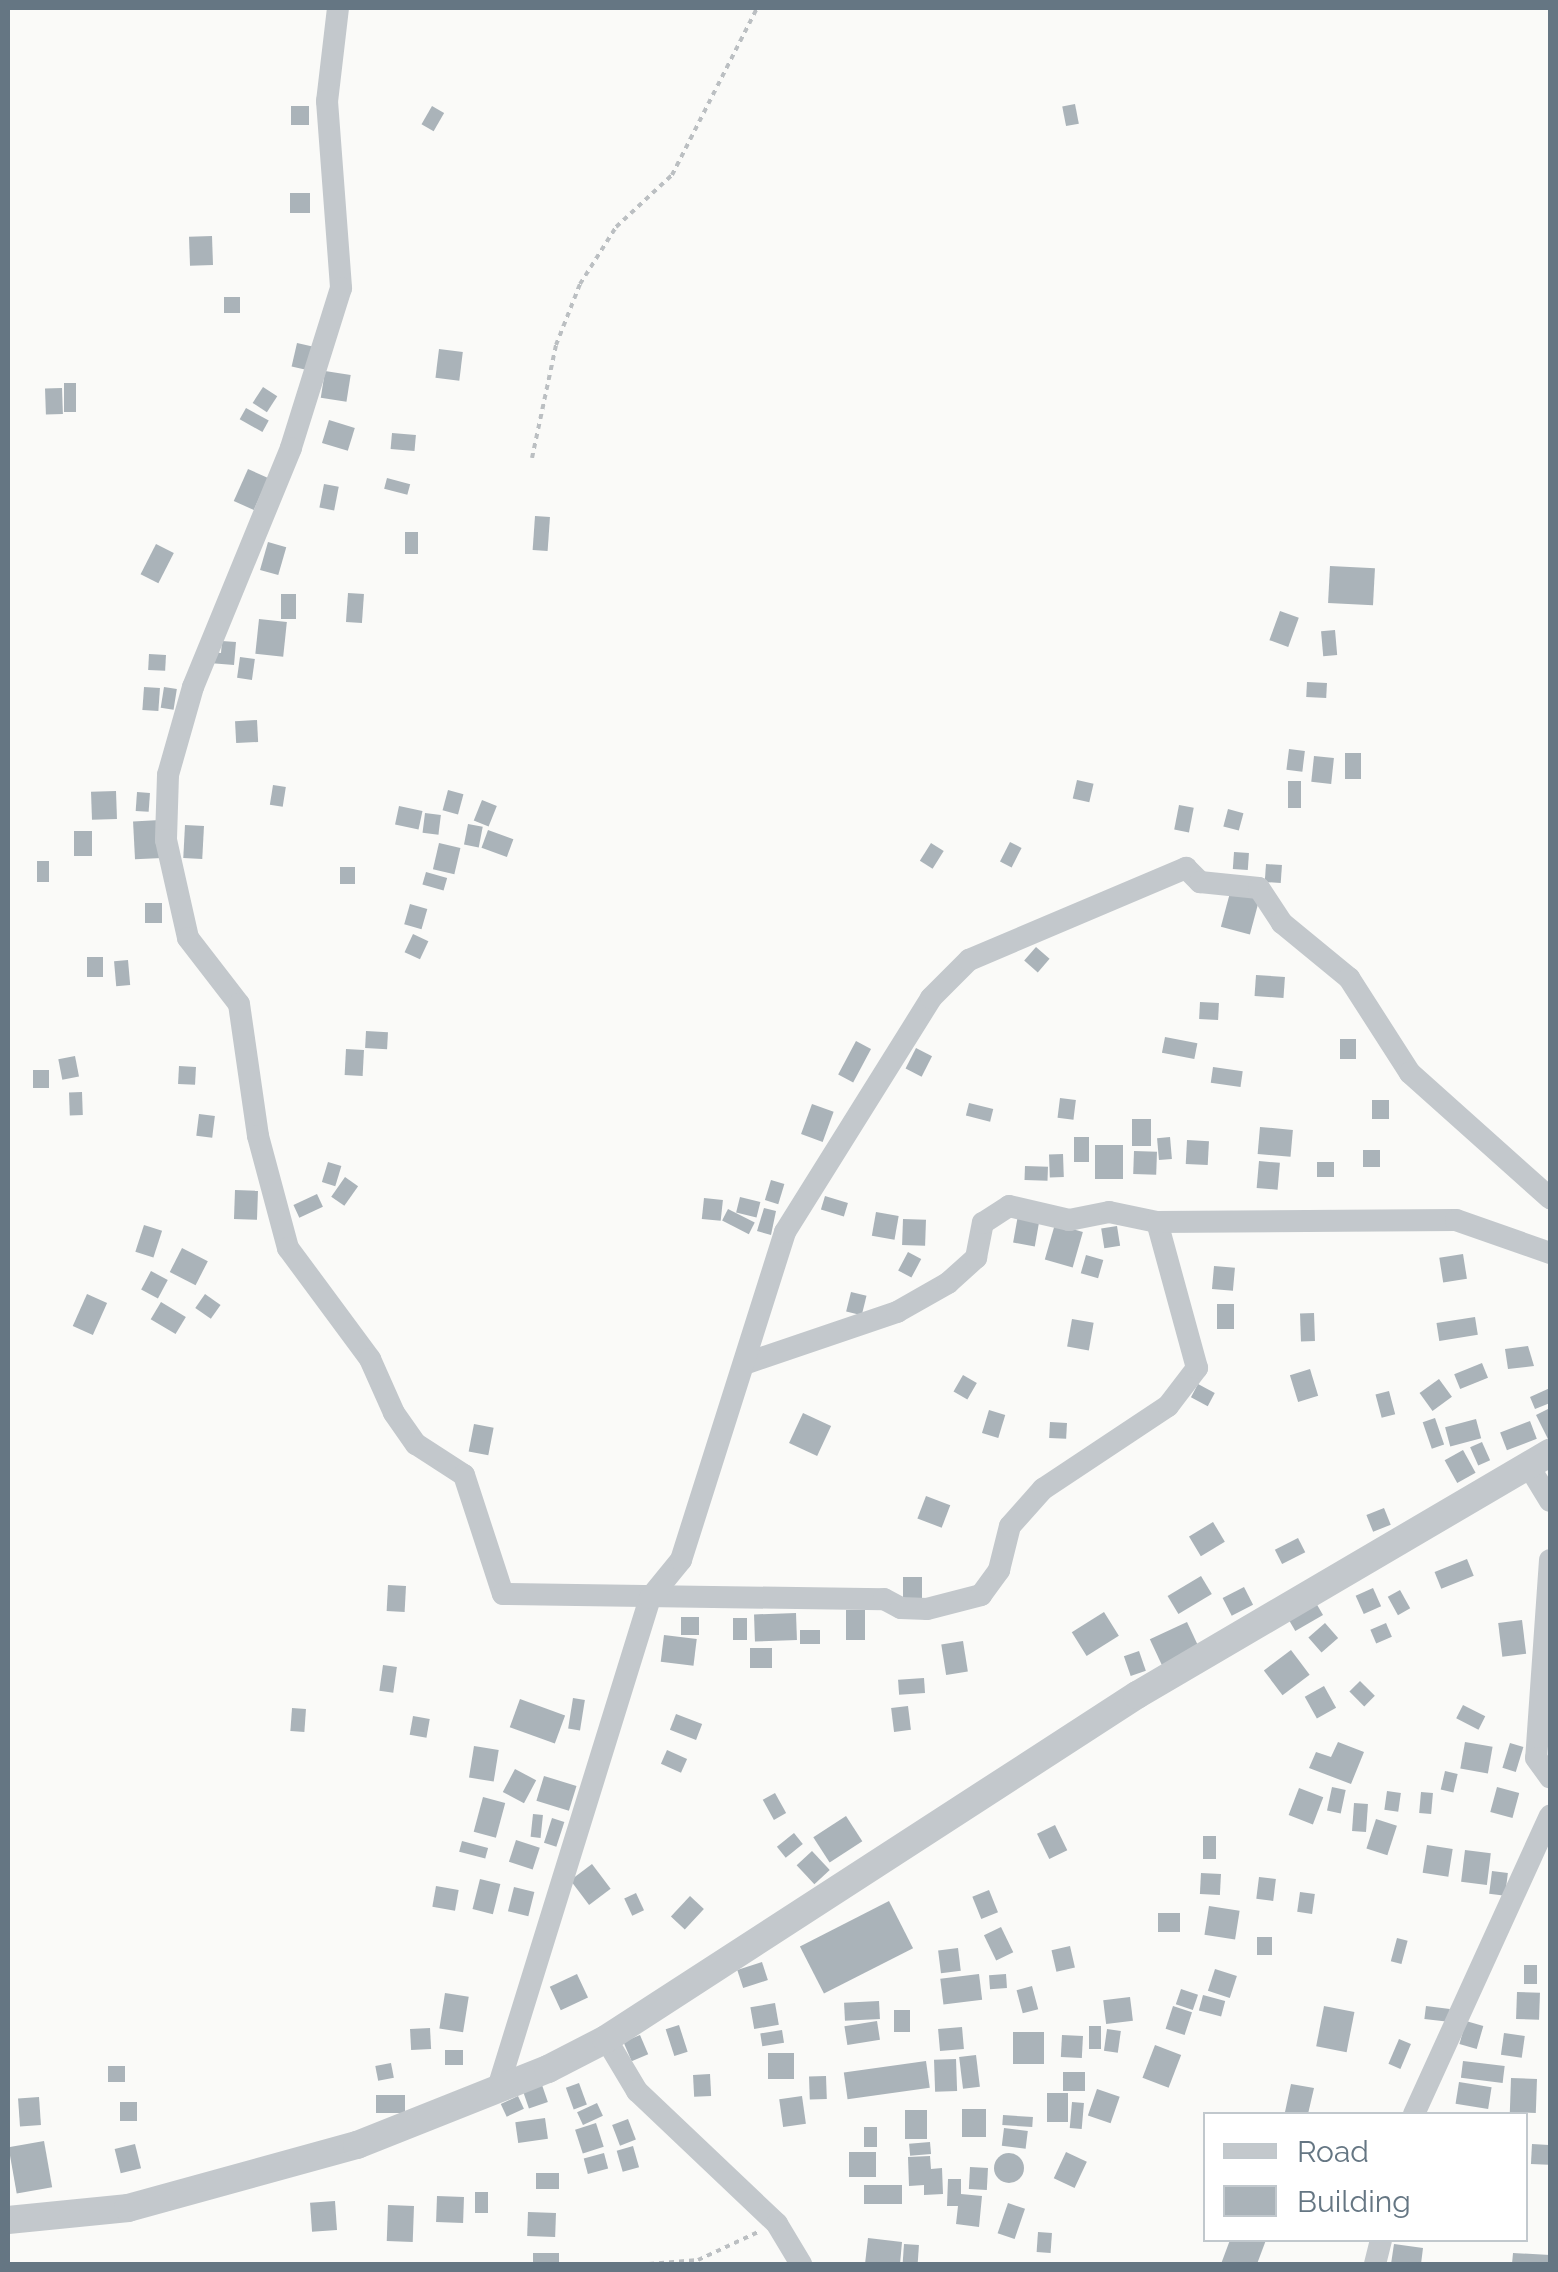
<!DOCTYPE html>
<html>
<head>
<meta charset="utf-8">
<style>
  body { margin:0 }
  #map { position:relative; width:1558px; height:2272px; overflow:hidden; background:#fafaf8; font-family:Raleway,sans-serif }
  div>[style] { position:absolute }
  .building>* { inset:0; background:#aab3b9; transform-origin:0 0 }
  .round { border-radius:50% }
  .path>* { height:4px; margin-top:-2px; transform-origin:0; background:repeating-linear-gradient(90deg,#bbbfc2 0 5px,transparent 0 10px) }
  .minor>* { height:22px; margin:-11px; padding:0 11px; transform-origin:11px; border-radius:11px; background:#c3c8cc }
  .tertiary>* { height:28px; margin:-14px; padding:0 14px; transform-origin:14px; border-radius:14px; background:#c3c8cc }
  span { translate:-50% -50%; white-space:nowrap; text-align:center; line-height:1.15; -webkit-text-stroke:10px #fff; paint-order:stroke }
  .frame { position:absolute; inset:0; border:10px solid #657683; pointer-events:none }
  .legend { position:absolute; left:1203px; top:2112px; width:325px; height:130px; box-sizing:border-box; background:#fff; border:2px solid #c1c8cd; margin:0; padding:12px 18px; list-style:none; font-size:30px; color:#657683 }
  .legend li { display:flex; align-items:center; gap:20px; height:50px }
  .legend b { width:50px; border:2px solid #c1c8cd }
</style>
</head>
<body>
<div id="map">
  <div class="building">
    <i style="left:1075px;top:104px;width:20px;height:13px;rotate:79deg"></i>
    <i style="left:309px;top:106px;width:19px;height:18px;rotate:90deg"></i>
    <i style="left:432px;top:106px;width:14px;height:21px;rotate:30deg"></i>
    <i style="left:290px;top:193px;width:20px;height:20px"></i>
    <i style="left:212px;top:236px;width:29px;height:23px;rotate:88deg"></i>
    <i style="left:224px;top:297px;width:16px;height:16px"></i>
    <i style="left:297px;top:343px;width:17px;height:24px;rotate:13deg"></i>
    <i style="left:439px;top:349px;width:24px;height:29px;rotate:7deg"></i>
    <i style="left:325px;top:371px;width:26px;height:27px;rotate:9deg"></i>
    <i style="left:64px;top:383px;width:12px;height:29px"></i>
    <i style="left:263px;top:387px;width:17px;height:19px;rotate:33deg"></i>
    <i style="left:62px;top:388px;width:26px;height:17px;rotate:88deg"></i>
    <i style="left:246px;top:408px;width:26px;height:13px;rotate:29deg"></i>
    <i style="left:329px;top:420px;width:27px;height:24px;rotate:17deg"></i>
    <i style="left:392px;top:433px;width:24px;height:16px;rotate:5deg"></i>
    <i style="left:248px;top:469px;width:22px;height:35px;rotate:24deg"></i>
    <i style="left:387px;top:478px;width:24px;height:11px;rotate:15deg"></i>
    <i style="left:324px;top:484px;width:15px;height:24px;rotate:11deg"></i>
    <i style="left:535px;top:516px;width:15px;height:34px;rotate:4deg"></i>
    <i style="left:405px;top:532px;width:13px;height:22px"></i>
    <i style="left:268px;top:542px;width:19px;height:29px;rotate:16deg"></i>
    <i style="left:156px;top:544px;width:20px;height:34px;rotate:27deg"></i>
    <i style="left:1330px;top:566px;width:45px;height:37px;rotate:3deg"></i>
    <i style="left:348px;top:593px;width:16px;height:29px;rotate:4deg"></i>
    <i style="left:281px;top:594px;width:15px;height:25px"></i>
    <i style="left:1280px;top:611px;width:20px;height:31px;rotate:20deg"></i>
    <i style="left:259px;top:619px;width:28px;height:35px;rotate:6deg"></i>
    <i style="left:1335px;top:630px;width:25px;height:14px;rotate:85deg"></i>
    <i style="clip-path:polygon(222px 641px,236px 642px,234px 665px,209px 663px,210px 652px,221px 653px)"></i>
    <i style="left:149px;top:654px;width:17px;height:16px;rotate:3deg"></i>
    <i style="left:240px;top:657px;width:15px;height:21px;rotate:8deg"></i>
    <i style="left:1307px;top:682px;width:20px;height:15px;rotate:3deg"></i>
    <i style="left:144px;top:687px;width:16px;height:23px;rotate:4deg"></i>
    <i style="left:164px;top:687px;width:13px;height:21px;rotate:9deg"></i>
    <i style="left:257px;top:720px;width:22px;height:22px;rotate:87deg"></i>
    <i style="left:1289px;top:749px;width:16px;height:21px;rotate:7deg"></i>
    <i style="left:1345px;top:753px;width:16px;height:26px"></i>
    <i style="left:1314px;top:756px;width:20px;height:26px;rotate:6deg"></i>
    <i style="left:1077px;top:780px;width:17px;height:19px;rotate:13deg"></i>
    <i style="left:1288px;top:781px;width:13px;height:27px"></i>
    <i style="left:273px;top:785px;width:13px;height:20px;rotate:9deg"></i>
    <i style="left:448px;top:790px;width:16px;height:21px;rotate:15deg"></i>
    <i style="left:116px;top:791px;width:28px;height:25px;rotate:88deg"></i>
    <i style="left:137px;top:792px;width:13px;height:19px;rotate:4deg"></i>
    <i style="left:482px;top:800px;width:16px;height:22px;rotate:22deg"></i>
    <i style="left:1179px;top:805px;width:15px;height:25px;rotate:11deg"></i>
    <i style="left:399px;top:806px;width:24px;height:19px;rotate:12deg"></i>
    <i style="left:1228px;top:809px;width:16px;height:18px;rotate:15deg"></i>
    <i style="left:425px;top:813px;width:16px;height:20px;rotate:7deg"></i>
    <i style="left:160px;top:820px;width:38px;height:27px;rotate:87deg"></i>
    <i style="left:468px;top:824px;width:15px;height:21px;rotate:11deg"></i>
    <i style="left:185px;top:825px;width:19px;height:33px;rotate:3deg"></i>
    <i style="left:488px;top:830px;width:27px;height:19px;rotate:20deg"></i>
    <i style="left:74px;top:831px;width:18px;height:25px"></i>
    <i style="left:1010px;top:842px;width:13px;height:22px;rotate:27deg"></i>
    <i style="left:439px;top:843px;width:22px;height:27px;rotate:13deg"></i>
    <i style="left:931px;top:843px;width:15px;height:21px;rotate:32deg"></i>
    <i style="left:1234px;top:852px;width:15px;height:17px;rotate:4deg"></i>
    <i style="left:37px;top:861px;width:12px;height:21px"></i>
    <i style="left:1266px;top:864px;width:16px;height:18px;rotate:4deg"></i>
    <i style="left:340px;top:867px;width:15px;height:17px"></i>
    <i style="left:426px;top:872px;width:22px;height:13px;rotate:16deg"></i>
    <i style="left:1231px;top:889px;width:30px;height:39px;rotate:15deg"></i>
    <i style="left:162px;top:903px;width:20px;height:17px;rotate:90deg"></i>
    <i style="left:410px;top:904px;width:18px;height:21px;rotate:16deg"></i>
    <i style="left:413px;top:934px;width:17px;height:20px;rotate:25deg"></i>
    <i style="left:1036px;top:947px;width:18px;height:18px;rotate:41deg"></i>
    <i style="left:87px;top:957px;width:16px;height:20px"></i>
    <i style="left:128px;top:960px;width:25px;height:14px;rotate:85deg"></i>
    <i style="left:1256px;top:975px;width:29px;height:21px;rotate:4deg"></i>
    <i style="left:1200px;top:1002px;width:19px;height:17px;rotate:3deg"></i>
    <i style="left:366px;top:1031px;width:22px;height:17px;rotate:3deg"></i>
    <i style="left:1165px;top:1037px;width:33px;height:16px;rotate:11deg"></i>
    <i style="left:1340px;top:1039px;width:16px;height:20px"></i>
    <i style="left:856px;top:1041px;width:17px;height:38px;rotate:28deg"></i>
    <i style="left:916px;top:1048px;width:18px;height:23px;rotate:27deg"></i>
    <i style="left:346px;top:1049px;width:18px;height:26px;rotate:3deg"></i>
    <i style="left:75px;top:1056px;width:21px;height:17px;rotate:79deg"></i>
    <i style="left:179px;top:1066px;width:17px;height:18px;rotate:3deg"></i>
    <i style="left:1213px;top:1067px;width:30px;height:16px;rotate:8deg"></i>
    <i style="left:33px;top:1070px;width:16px;height:18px"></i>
    <i style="left:82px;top:1092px;width:23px;height:13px;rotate:88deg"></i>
    <i style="left:1060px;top:1098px;width:16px;height:20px;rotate:7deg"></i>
    <i style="left:1372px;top:1100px;width:17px;height:19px"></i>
    <i style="left:969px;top:1103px;width:25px;height:13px;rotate:14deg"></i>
    <i style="left:812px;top:1104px;width:23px;height:32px;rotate:20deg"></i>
    <i style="left:199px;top:1114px;width:16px;height:22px;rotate:7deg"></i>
    <i style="left:1132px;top:1119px;width:19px;height:27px"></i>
    <i style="left:1260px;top:1127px;width:33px;height:27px;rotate:5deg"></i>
    <i style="left:1074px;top:1137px;width:15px;height:25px"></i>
    <i style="left:1170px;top:1137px;width:22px;height:13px;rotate:85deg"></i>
    <i style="left:1187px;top:1140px;width:22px;height:24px;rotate:3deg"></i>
    <i style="left:1095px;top:1145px;width:28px;height:34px"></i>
    <i style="left:1363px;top:1150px;width:17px;height:17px"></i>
    <i style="left:1134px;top:1151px;width:23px;height:23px;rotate:2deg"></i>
    <i style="left:1063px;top:1154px;width:23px;height:14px;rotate:88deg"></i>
    <i style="left:1259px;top:1161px;width:21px;height:27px;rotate:5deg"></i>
    <i style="left:328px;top:1162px;width:14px;height:21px;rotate:17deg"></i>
    <i style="left:1317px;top:1162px;width:17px;height:15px"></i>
    <i style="left:1025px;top:1166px;width:23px;height:14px;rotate:2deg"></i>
    <i style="left:345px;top:1177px;width:16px;height:24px;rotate:35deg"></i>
    <i style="left:771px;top:1180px;width:14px;height:21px;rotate:17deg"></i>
    <i style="left:235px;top:1190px;width:23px;height:29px;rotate:2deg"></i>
    <i style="left:317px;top:1194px;width:14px;height:26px;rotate:65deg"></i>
    <i style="left:825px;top:1196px;width:24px;height:14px;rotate:17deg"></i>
    <i style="left:740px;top:1197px;width:21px;height:16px;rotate:14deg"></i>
    <i style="left:704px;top:1198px;width:19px;height:21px;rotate:6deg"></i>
    <i style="clip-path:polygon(764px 1208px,776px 1211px,771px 1235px,757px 1231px)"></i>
    <i style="left:728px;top:1209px;width:30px;height:13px;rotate:27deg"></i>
    <i style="left:876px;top:1212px;width:23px;height:24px;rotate:10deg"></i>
    <i style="left:1018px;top:1215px;width:22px;height:28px;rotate:10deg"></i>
    <i style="left:903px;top:1219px;width:23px;height:26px;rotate:2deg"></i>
    <i style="left:1055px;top:1224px;width:29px;height:37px;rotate:16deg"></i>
    <i style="left:144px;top:1225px;width:19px;height:28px;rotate:18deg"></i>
    <i style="left:1117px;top:1226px;width:20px;height:16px;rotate:81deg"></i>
    <i style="left:182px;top:1248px;width:29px;height:27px;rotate:27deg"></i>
    <i style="left:908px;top:1252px;width:15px;height:21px;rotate:28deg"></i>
    <i style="left:1463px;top:1254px;width:25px;height:24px;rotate:81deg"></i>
    <i style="left:1086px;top:1255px;width:18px;height:19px;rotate:16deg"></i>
    <i style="left:1214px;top:1266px;width:21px;height:23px;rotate:5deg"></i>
    <i style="left:151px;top:1271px;width:19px;height:21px;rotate:28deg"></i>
    <i style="left:851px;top:1292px;width:16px;height:20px;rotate:14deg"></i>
    <i style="left:87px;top:1294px;width:22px;height:35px;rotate:24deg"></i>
    <i style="left:205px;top:1294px;width:19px;height:17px;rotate:35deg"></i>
    <i style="left:161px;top:1302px;width:29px;height:20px;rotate:31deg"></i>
    <i style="left:1217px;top:1304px;width:17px;height:25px"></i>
    <i style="left:1314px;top:1313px;width:28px;height:14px;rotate:88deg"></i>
    <i style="left:1475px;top:1317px;width:18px;height:39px;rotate:81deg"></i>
    <i style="left:1072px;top:1319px;width:22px;height:28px;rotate:10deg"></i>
    <i style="clip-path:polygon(1528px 1346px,1534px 1366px,1508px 1369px,1505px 1349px)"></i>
    <i style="left:1482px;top:1363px;width:16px;height:30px;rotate:68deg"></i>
    <i style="left:1310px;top:1369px;width:28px;height:21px;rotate:73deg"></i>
    <i style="left:963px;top:1375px;width:16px;height:19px;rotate:30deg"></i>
    <i style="left:1439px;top:1379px;width:22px;height:24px;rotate:54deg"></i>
    <i style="left:1198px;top:1384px;width:19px;height:15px;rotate:28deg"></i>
    <i style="clip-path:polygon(1550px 1388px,1550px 1403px,1535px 1409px,1530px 1397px)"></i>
    <i style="left:1389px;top:1391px;width:24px;height:14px;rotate:75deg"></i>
    <i style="clip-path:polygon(1550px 1408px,1550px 1437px,1548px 1439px,1536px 1415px)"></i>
    <i style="left:989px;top:1410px;width:17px;height:24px;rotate:17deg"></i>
    <i style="left:803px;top:1413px;width:31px;height:33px;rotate:25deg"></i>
    <i style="left:1435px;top:1418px;width:28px;height:13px;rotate:71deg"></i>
    <i style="left:1476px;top:1419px;width:20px;height:32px;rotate:75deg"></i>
    <i style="left:1530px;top:1421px;width:19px;height:32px;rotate:69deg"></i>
    <i style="left:1050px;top:1422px;width:17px;height:16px;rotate:3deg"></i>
    <i style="left:474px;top:1424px;width:20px;height:28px;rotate:11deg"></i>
    <i style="left:1482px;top:1442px;width:20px;height:13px;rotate:66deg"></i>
    <i style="left:1463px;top:1450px;width:26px;height:21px;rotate:61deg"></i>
    <i style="left:926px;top:1496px;width:26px;height:24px;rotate:21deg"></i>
    <i style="left:1384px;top:1508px;width:18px;height:19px;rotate:68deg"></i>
    <i style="left:1213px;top:1522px;width:23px;height:28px;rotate:59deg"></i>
    <i style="left:1298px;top:1538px;width:16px;height:26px;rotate:63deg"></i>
    <i style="left:1467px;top:1559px;width:18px;height:35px;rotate:68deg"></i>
    <i style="left:1201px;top:1576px;width:21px;height:39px;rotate:59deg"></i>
    <i style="left:903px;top:1577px;width:19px;height:24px"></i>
    <i style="left:388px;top:1585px;width:18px;height:26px;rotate:3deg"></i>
    <i style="left:1244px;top:1587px;width:20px;height:24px;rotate:63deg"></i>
    <i style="left:1373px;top:1588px;width:20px;height:19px;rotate:66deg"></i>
    <i style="left:1400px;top:1590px;width:21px;height:14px;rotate:61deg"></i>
    <i style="left:1316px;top:1603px;width:14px;height:32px;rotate:60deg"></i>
    <i style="left:846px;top:1610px;width:19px;height:30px"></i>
    <i style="left:1104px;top:1612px;width:28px;height:38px;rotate:58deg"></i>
    <i style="left:796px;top:1613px;width:27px;height:42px;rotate:88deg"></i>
    <i style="left:681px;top:1617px;width:18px;height:18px"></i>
    <i style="left:733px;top:1618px;width:14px;height:22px"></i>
    <i style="left:1522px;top:1620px;width:34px;height:24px;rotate:83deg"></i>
    <i style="left:1187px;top:1622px;width:29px;height:41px;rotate:65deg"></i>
    <i style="left:1325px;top:1623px;width:20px;height:22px;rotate:49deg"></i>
    <i style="left:1386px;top:1623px;width:15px;height:17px;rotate:67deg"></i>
    <i style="left:800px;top:1630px;width:20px;height:14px"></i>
    <i style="left:664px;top:1635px;width:33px;height:27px;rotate:7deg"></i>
    <i style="left:963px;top:1641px;width:31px;height:22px;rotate:81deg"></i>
    <i style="left:750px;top:1648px;width:22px;height:20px"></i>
    <i style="left:1291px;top:1650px;width:31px;height:34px;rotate:53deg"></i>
    <i style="left:1139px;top:1651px;width:21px;height:16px;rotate:71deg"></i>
    <i style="left:383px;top:1665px;width:14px;height:26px;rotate:8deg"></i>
    <i style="left:924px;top:1678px;width:15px;height:26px;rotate:86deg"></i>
    <i style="left:1360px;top:1681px;width:21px;height:15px;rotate:45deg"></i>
    <i style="left:1324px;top:1686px;width:25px;height:22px;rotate:61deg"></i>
    <i style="left:573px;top:1698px;width:12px;height:31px;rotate:9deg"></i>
    <i style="left:520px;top:1699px;width:48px;height:30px;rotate:20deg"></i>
    <i style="left:1463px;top:1705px;width:25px;height:15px;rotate:27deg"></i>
    <i style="left:908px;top:1706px;width:24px;height:17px;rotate:83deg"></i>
    <i style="left:292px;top:1708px;width:14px;height:23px;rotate:4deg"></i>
    <i style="left:676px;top:1714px;width:28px;height:17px;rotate:21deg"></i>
    <i style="left:413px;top:1716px;width:17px;height:19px;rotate:10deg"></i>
    <i style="clip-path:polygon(1338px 1742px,1364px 1752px,1351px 1784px,1309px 1768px,1316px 1752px,1331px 1757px)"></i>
    <i style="left:1465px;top:1742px;width:28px;height:27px;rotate:10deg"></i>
    <i style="left:1510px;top:1743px;width:14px;height:26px;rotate:17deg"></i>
    <i style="left:474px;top:1746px;width:25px;height:32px;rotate:9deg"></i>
    <i style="left:667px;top:1750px;width:22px;height:15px;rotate:24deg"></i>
    <i style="left:515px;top:1769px;width:24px;height:26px;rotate:28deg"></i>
    <i style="left:1445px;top:1771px;width:13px;height:19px;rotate:13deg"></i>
    <i style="left:544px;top:1776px;width:34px;height:26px;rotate:17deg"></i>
    <i style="left:1332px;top:1787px;width:14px;height:24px;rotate:12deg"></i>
    <i style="left:1497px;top:1787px;width:23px;height:26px;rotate:15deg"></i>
    <i style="left:1299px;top:1788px;width:26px;height:29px;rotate:21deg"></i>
    <i style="left:1387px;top:1791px;width:14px;height:19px;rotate:8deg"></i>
    <i style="left:1421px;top:1792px;width:12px;height:21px;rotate:5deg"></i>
    <i style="left:775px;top:1793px;width:23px;height:14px;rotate:61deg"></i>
    <i style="left:483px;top:1797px;width:23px;height:36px;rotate:15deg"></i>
    <i style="left:1354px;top:1803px;width:14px;height:28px;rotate:4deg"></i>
    <i style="left:533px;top:1814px;width:10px;height:23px;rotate:6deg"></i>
    <i style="left:846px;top:1816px;width:30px;height:39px;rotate:57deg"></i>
    <i style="left:552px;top:1818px;width:13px;height:26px;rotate:18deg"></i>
    <i style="left:1376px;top:1819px;width:22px;height:31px;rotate:18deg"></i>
    <i style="left:1055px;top:1825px;width:28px;height:20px;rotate:64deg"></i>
    <i style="left:794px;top:1833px;width:14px;height:22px;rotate:51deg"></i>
    <i style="left:1203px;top:1836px;width:13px;height:23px"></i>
    <i style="left:516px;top:1840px;width:25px;height:23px;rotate:18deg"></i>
    <i style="left:462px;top:1841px;width:27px;height:11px;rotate:15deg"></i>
    <i style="left:1427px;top:1845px;width:26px;height:28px;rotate:9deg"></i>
    <i style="left:1465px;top:1850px;width:26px;height:32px;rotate:7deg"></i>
    <i style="left:812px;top:1851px;width:26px;height:21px;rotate:47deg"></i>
    <i style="left:592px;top:1864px;width:31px;height:27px;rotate:53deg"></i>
    <i style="left:1492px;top:1871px;width:16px;height:23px;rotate:7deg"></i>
    <i style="left:1201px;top:1873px;width:20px;height:21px;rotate:3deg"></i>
    <i style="left:1259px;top:1877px;width:17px;height:22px;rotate:7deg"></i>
    <i style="left:480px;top:1879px;width:21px;height:31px;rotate:14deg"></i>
    <i style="left:436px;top:1886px;width:23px;height:21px;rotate:10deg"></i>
    <i style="left:514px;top:1887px;width:21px;height:25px;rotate:14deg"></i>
    <i style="left:989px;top:1890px;width:24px;height:18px;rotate:68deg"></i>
    <i style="left:1300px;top:1892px;width:15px;height:20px;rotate:8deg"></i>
    <i style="left:636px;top:1893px;width:19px;height:13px;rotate:65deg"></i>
    <i style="left:690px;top:1896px;width:19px;height:28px;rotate:43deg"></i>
    <i style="left:889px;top:1901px;width:53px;height:100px;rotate:63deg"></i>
    <i style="left:1209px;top:1906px;width:31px;height:29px;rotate:9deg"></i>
    <i style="left:1158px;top:1913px;width:22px;height:19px"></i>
    <i style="left:1001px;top:1927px;width:28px;height:19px;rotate:64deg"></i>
    <i style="left:1257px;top:1937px;width:15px;height:18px"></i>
    <i style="left:1397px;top:1938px;width:11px;height:24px;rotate:15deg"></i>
    <i style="left:1070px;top:1946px;width:22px;height:19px;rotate:77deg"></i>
    <i style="left:958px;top:1948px;width:23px;height:20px;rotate:83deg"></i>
    <i style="left:762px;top:1962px;width:19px;height:26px;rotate:72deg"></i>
    <i style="left:1524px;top:1965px;width:13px;height:19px"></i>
    <i style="left:1215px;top:1969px;width:23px;height:23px;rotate:18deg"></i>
    <i style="left:577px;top:1974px;width:26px;height:30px;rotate:65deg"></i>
    <i style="left:979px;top:1974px;width:26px;height:39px;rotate:83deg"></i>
    <i style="left:1006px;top:1974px;width:14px;height:17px;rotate:86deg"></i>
    <i style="left:1032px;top:1986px;width:24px;height:16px;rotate:75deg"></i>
    <i style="left:1181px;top:1989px;width:18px;height:16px;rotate:19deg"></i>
    <i style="left:1517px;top:1992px;width:23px;height:27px;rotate:2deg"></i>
    <i style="left:445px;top:1993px;width:24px;height:36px;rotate:9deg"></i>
    <i style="left:1203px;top:1995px;width:23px;height:16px;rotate:15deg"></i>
    <i style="left:1130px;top:1997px;width:24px;height:27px;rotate:83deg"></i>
    <i style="left:879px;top:2001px;width:18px;height:35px;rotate:87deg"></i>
    <i style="left:775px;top:2003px;width:22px;height:25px;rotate:80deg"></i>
    <i style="left:1173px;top:2006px;width:20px;height:24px;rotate:18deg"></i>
    <i style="left:1324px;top:2006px;width:31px;height:41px;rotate:11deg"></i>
    <i style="left:1426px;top:2006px;width:24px;height:13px;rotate:7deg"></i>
    <i style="left:894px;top:2010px;width:16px;height:22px"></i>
    <i style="left:877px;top:2021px;width:19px;height:33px;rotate:81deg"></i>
    <i style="left:1466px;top:2021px;width:18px;height:24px;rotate:16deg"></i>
    <i style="left:679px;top:2025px;width:28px;height:14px;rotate:72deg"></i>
    <i style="left:1089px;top:2026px;width:12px;height:23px"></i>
    <i style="left:962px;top:2027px;width:22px;height:24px;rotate:85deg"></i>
    <i style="left:430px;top:2028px;width:21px;height:20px;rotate:87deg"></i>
    <i style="left:1107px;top:2029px;width:14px;height:22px;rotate:8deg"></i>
    <i style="left:782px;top:2030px;width:13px;height:22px;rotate:81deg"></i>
    <i style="left:1013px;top:2032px;width:31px;height:32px"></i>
    <i style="left:1504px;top:2033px;width:21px;height:22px;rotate:8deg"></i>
    <i style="left:640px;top:2035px;width:21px;height:18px;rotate:67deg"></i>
    <i style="left:1062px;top:2035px;width:21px;height:22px;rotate:3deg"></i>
    <i style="left:1399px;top:2039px;width:13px;height:27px;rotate:23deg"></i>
    <i style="left:1155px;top:2045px;width:28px;height:35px;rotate:21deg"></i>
    <i style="left:445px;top:2050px;width:18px;height:15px"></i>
    <i style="left:794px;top:2053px;width:26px;height:26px;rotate:90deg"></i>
    <i style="left:976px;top:2055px;width:32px;height:17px;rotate:83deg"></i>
    <i style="left:956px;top:2059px;width:32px;height:22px;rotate:88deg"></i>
    <i style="left:926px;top:2061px;width:27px;height:83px;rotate:82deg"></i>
    <i style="left:1463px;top:2061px;width:42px;height:17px;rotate:7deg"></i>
    <i style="left:391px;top:2063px;width:15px;height:16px;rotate:79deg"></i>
    <i style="left:108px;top:2066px;width:17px;height:16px"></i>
    <i style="left:1063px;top:2072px;width:22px;height:19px"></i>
    <i style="left:710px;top:2074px;width:22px;height:17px;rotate:87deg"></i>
    <i style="left:826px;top:2076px;width:23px;height:17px;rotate:88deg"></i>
    <i style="left:1511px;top:2078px;width:26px;height:34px;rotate:2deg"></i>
    <i style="left:1459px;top:2082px;width:33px;height:22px;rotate:9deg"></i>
    <i style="left:579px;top:2083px;width:23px;height:14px;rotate:70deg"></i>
    <i style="clip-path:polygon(1291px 2084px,1314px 2088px,1308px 2114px,1285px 2112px)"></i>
    <i style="left:542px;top:2085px;width:18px;height:20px;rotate:71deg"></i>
    <i style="left:1097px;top:2089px;width:24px;height:28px;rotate:19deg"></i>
    <i style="left:1047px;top:2093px;width:21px;height:29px"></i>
    <i style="left:376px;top:2095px;width:29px;height:18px"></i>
    <i style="left:518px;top:2096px;width:14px;height:19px;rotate:65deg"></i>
    <i style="left:802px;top:2096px;width:28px;height:23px;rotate:82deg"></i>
    <i style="left:39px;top:2097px;width:28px;height:21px;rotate:86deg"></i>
    <i style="left:120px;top:2102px;width:17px;height:19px"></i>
    <i style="left:1072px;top:2102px;width:12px;height:26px;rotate:5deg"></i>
    <i style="left:597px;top:2103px;width:14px;height:22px;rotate:65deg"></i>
    <i style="left:986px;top:2109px;width:28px;height:24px;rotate:90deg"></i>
    <i style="left:905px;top:2110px;width:22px;height:29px"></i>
    <i style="left:1003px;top:2115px;width:30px;height:10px;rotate:4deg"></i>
    <i style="left:545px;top:2118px;width:21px;height:30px;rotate:82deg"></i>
    <i style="left:628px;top:2119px;width:22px;height:17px;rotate:69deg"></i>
    <i style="left:596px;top:2123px;width:25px;height:22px;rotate:72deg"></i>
    <i style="left:864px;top:2127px;width:13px;height:20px"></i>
    <i style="left:1004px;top:2128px;width:24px;height:18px;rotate:7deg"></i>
    <i style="left:44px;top:2141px;width:47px;height:36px;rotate:80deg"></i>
    <i style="left:930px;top:2142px;width:12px;height:21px;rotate:85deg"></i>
    <i style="left:135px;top:2144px;width:25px;height:21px;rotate:76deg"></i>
    <i style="left:1532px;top:2144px;width:17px;height:20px;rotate:3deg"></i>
    <i style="left:633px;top:2146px;width:22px;height:17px;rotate:74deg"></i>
    <i style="left:849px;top:2152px;width:27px;height:25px"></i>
    <i style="left:1066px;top:2152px;width:23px;height:29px;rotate:25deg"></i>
    <i style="left:604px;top:2153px;width:16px;height:21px;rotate:75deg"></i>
    <i class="round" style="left:994px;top:2153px;width:30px;height:30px"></i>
    <i style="clip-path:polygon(930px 2156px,931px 2169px,942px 2168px,943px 2194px,924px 2195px,924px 2185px,909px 2186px,908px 2157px)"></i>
    <i style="left:970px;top:2167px;width:18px;height:22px;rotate:3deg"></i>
    <i style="left:536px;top:2173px;width:23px;height:16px"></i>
    <i style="clip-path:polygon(948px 2179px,961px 2179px,961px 2194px,982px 2196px,979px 2227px,956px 2224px,958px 2206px,947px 2206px)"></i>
    <i style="left:864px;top:2185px;width:38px;height:19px"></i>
    <i style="left:488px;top:2192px;width:21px;height:13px;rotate:90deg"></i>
    <i style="left:437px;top:2196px;width:27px;height:26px;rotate:2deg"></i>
    <i style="left:335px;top:2201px;width:29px;height:25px;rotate:86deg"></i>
    <i style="left:1008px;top:2203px;width:18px;height:32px;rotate:19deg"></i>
    <i style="left:388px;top:2205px;width:26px;height:36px;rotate:2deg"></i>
    <i style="left:528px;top:2212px;width:28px;height:24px;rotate:2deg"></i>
    <i style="left:1038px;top:2232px;width:14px;height:20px;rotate:4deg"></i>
    <i style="clip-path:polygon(868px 2238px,902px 2242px,900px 2264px,865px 2264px)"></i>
    <i style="clip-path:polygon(1230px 2240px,1266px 2240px,1257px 2264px,1221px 2264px)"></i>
    <i style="left:904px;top:2244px;width:15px;height:20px;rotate:4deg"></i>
    <i style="clip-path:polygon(1394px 2244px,1423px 2248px,1421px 2264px,1391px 2264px)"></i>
    <i style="left:533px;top:2253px;width:26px;height:11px"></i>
    <i style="clip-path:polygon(1513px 2253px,1550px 2255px,1550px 2264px,1512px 2264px)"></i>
  </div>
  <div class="path">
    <i style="left:532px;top:458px;width:116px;rotate:-78deg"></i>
    <i style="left:556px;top:345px;width:66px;rotate:-68.5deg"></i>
    <i style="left:580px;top:284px;width:67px;rotate:-57.7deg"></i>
    <i style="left:616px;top:227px;width:76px;rotate:-42.9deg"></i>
    <i style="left:672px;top:175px;width:187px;rotate:-63deg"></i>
    <i style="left:649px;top:2264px;width:49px;rotate:-4.7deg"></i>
    <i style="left:698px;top:2260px;width:66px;rotate:-25deg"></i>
  </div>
  <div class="minor">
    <i style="left:338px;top:8px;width:94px;rotate:96.7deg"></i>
    <i style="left:327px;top:101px;width:188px;rotate:85.7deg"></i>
    <i style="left:341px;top:288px;width:168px;rotate:107.4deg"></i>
    <i style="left:291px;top:448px;width:258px;rotate:112.3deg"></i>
    <i style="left:193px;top:687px;width:91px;rotate:105.9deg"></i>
    <i style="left:168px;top:775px;width:65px;rotate:91.8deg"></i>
    <i style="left:166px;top:840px;width:100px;rotate:77.3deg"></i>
    <i style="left:188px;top:938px;width:83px;rotate:52.3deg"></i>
    <i style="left:239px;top:1004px;width:133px;rotate:81.8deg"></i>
    <i style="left:258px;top:1136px;width:116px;rotate:75deg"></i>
    <i style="left:288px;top:1248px;width:138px;rotate:53.5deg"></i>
    <i style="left:370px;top:1359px;width:59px;rotate:66deg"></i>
    <i style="left:394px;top:1413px;width:38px;rotate:55deg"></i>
    <i style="left:416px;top:1444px;width:57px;rotate:32.9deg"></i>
    <i style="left:464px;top:1475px;width:125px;rotate:71.9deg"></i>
    <i style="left:503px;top:1594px;width:381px;rotate:0.8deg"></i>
    <i style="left:884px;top:1599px;width:19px;rotate:28deg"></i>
    <i style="left:901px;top:1608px;width:26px;rotate:2deg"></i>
    <i style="left:927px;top:1609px;width:56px;rotate:-14.5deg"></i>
    <i style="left:981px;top:1595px;width:31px;rotate:-54deg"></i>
    <i style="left:999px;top:1570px;width:45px;rotate:-76deg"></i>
    <i style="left:1010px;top:1526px;width:50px;rotate:-48.3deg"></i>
    <i style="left:1043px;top:1489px;width:150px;rotate:-33.6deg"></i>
    <i style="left:1168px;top:1406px;width:48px;rotate:-52.7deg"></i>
    <i style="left:1197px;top:1368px;width:151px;rotate:-105.3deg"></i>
    <i style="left:744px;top:1364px;width:162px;rotate:-18.8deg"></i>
    <i style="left:897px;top:1312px;width:59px;rotate:-29.6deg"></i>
    <i style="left:948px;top:1283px;width:38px;rotate:-42deg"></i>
    <i style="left:976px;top:1258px;width:36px;rotate:-79deg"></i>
    <i style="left:983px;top:1223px;width:31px;rotate:-33deg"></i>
    <i style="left:1009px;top:1206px;width:62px;rotate:13.1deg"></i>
    <i style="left:1069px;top:1220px;width:41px;rotate:-11.3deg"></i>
    <i style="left:1109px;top:1212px;width:49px;rotate:11.8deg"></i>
    <i style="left:1157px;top:1222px;width:299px;rotate:-0.4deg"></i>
    <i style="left:1456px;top:1220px;width:100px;rotate:19.3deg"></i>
    <i style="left:1528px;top:1465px;width:42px;rotate:58.6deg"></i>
    <i style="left:1550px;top:1560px;width:198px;rotate:94deg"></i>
    <i style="left:1536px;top:1758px;width:24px;rotate:54deg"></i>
    <i style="left:606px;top:2039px;width:61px;rotate:59.2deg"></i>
    <i style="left:637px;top:2091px;width:193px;rotate:43.5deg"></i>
    <i style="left:777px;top:2224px;width:47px;rotate:59deg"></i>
    <i style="left:497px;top:2091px;width:516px;rotate:-72.76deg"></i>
    <i style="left:650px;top:1598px;width:49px;rotate:-50.8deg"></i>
    <i style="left:681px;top:1560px;width:344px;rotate:-72.4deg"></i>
    <i style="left:785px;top:1232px;width:276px;rotate:-58deg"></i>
    <i style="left:931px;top:998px;width:54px;rotate:-45deg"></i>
    <i style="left:969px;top:960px;width:236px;rotate:-23deg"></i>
    <i style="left:1186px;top:868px;width:20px;rotate:45deg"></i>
    <i style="left:1200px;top:882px;width:59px;rotate:5.8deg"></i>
    <i style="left:1259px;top:888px;width:42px;rotate:56.7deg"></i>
    <i style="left:1282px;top:923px;width:87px;rotate:39.4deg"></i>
    <i style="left:1349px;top:978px;width:113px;rotate:57.3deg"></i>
    <i style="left:1410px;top:1073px;width:188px;rotate:41.8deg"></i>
    <i style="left:1414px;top:2114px;width:328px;rotate:-65.5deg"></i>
    <i style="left:1375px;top:2264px;width:25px;rotate:-76deg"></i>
  </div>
  <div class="tertiary">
    <i style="left:8px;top:2220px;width:121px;rotate:-5.7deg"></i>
    <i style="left:128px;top:2208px;width:238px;rotate:-15.4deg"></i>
    <i style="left:357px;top:2145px;width:206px;rotate:-21.7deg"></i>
    <i style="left:548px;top:2069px;width:65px;rotate:-27.3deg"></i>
    <i style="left:606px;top:2039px;width:633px;rotate:-32.94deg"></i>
    <i style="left:1137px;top:1695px;width:479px;rotate:-30.4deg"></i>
  </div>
  <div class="frame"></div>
  <ul class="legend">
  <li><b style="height:12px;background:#c3c8cc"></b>Road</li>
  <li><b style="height:28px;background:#aab3b9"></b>Building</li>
  </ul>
</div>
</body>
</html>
